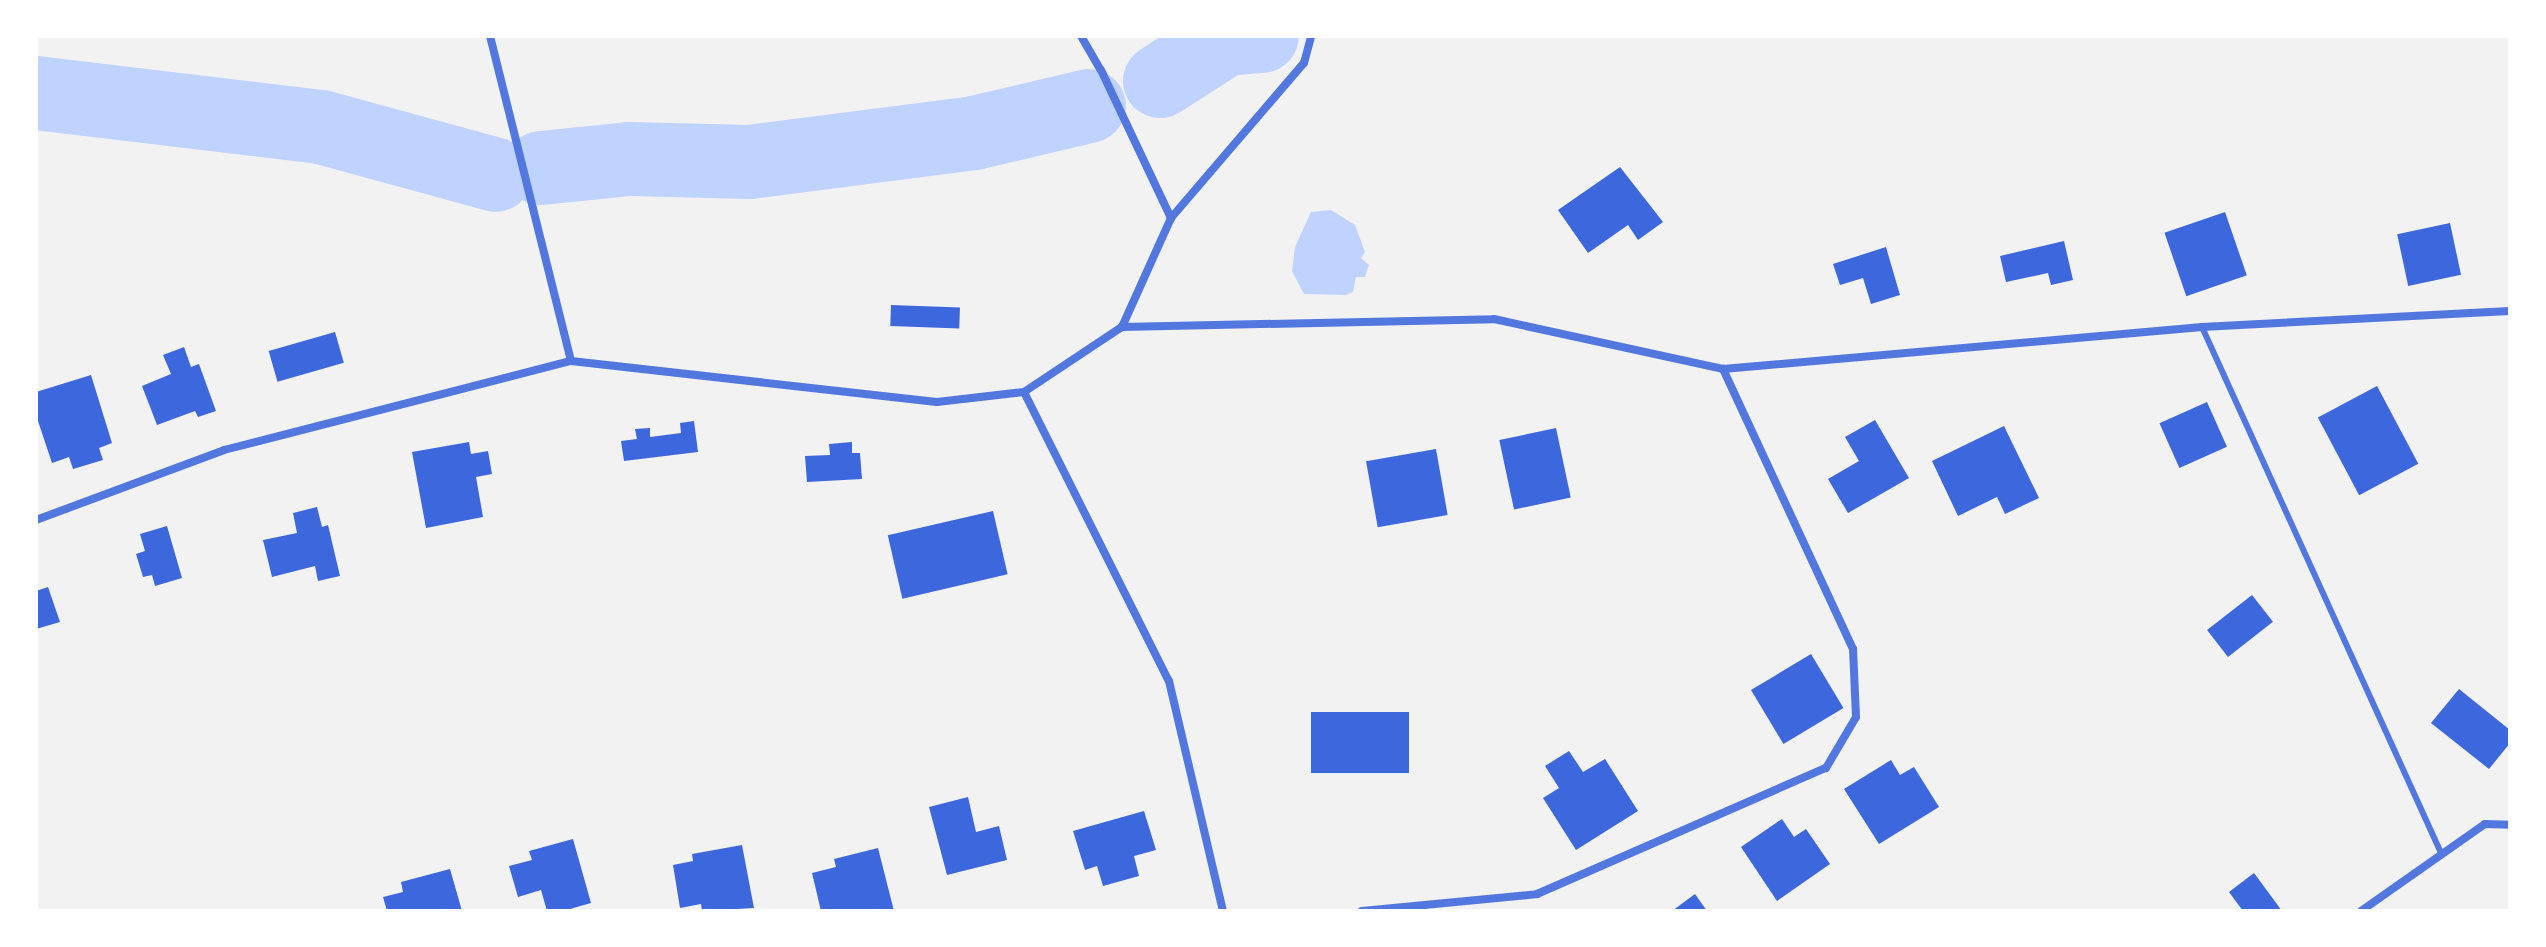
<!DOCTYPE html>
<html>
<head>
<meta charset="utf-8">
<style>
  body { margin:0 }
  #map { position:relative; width:2546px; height:947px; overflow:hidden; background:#f2f2f2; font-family:"Sofia Sans Condensed",sans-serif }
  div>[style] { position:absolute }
  .water>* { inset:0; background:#bfd3fe }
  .river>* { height:74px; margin:-37px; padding:0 37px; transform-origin:37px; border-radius:37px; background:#bfd3fe }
  .building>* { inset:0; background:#3d67dc; transform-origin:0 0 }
  .service>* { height:6px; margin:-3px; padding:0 3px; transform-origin:3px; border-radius:3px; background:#5277de }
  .minor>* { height:8px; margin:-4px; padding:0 4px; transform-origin:4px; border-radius:4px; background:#5277de }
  span { translate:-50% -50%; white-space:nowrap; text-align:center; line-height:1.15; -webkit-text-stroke:7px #fff; paint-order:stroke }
  .frame { position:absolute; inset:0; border:38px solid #fff; pointer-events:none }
</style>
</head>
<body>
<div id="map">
  <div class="water">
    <i style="clip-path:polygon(1331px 210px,1355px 225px,1365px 252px,1361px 258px,1369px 265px,1365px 277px,1356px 277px,1353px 292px,1346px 295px,1304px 294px,1292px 271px,1295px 247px,1311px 212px)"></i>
  </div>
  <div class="river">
    <i style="left:1160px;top:81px;width:78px;rotate:-32.5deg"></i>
    <i style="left:1226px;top:39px;width:36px;rotate:-5deg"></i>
    <i style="left:36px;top:93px;width:287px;rotate:6.8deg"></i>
    <i style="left:321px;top:127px;width:181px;rotate:15.3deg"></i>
    <i style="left:541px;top:168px;width:89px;rotate:-5.8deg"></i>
    <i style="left:630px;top:159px;width:119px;rotate:1.4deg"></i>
    <i style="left:749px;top:162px;width:227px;rotate:-7.3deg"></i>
    <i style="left:974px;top:133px;width:118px;rotate:-13.2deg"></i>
  </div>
  <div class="building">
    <i style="clip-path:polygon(1620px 167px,1663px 222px,1638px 240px,1628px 225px,1588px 253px,1558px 210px)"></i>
    <i style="left:2225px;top:212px;width:67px;height:64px;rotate:71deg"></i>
    <i style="left:2450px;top:223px;width:53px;height:54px;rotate:78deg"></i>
    <i style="clip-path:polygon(2064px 241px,2073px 280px,2051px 285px,2048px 273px,2006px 282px,2000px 256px)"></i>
    <i style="clip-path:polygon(1886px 247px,1900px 295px,1871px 304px,1863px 278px,1840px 285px,1833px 264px)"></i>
    <i style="left:891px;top:305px;width:69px;height:21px;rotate:2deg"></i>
    <i style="left:335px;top:332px;width:32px;height:69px;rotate:74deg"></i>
    <i style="clip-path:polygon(184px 347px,191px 367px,199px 364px,216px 411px,198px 417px,195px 411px,157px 425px,142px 386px,171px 374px,163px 355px)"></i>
    <i style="clip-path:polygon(91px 375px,112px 443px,99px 448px,103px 460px,73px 469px,69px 457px,52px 463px,36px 415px,36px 392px)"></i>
    <i style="left:2377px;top:386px;width:88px;height:67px;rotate:62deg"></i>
    <i style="left:2207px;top:402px;width:49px;height:52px;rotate:66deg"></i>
    <i style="clip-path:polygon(1875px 420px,1909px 478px,1848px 513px,1828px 479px,1859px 461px,1845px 437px)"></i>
    <i style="clip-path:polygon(694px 421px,698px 452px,624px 461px,621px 441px,637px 439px,635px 429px,650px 428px,650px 437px,681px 433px,680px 423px)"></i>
    <i style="clip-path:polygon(2004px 426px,2039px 498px,2005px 514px,1997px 497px,1958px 516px,1932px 461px)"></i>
    <i style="left:1556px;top:428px;width:71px;height:58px;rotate:78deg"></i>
    <i style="clip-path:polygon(469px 442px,471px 454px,488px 451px,492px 474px,476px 477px,483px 517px,426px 528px,412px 452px)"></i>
    <i style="clip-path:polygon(852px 442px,852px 453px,860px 453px,862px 479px,807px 482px,805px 456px,830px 455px,829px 444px)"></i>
    <i style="left:1436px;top:449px;width:67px;height:71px;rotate:80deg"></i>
    <i style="clip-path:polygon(317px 507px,322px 527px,328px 525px,340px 576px,318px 581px,315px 566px,272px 577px,263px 540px,297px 533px,293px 513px)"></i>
    <i style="left:993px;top:511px;width:65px;height:108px;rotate:77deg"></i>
    <i style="clip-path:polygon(167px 526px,182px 578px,155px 586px,152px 575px,143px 577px,136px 554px,145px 551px,140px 534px)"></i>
    <i style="clip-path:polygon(48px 587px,60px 622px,36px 629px,36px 591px)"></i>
    <i style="left:2252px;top:595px;width:34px;height:57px;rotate:52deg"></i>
    <i style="left:1811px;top:654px;width:63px;height:70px;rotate:59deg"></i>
    <i style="clip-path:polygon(2459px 689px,2510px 730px,2510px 743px,2489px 769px,2431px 723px)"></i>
    <i style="left:1311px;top:712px;width:98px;height:61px"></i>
    <i style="clip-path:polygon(1569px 751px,1583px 772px,1605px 759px,1638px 811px,1576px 850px,1543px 798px,1559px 788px,1545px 766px)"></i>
    <i style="clip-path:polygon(1891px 760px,1900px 775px,1914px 767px,1939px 807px,1879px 844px,1844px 789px)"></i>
    <i style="clip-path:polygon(968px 797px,976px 832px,999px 826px,1007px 860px,947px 875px,929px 807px)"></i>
    <i style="clip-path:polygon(1144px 811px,1156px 850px,1134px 856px,1139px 876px,1103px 886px,1097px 866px,1085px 870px,1073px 831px)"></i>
    <i style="clip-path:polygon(1782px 819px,1794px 837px,1806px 829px,1830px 864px,1777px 901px,1741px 847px)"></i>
    <i style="clip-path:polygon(573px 839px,591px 903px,563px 911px,547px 911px,541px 890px,518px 897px,509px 866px,532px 860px,529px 851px)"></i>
    <i style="clip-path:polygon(742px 845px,754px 908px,702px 911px,701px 904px,680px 908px,673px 865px,693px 861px,692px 854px)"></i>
    <i style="clip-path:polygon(878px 848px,894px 911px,821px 911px,812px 873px,836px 867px,834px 859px)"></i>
    <i style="clip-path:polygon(450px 869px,462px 911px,387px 911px,383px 897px,403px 892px,401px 882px)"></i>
    <i style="clip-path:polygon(2254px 873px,2282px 911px,2243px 911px,2229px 892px)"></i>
    <i style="clip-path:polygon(1695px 894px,1707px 911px,1672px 911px)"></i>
  </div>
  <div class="service">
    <i style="left:2202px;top:327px;width:580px;rotate:65.56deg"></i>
  </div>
  <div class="minor">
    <i style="left:490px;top:36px;width:335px;rotate:76deg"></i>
    <i style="left:1081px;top:36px;width:39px;rotate:60deg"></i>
    <i style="left:1101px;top:70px;width:164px;rotate:64.7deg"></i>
    <i style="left:1122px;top:327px;width:120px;rotate:-65.8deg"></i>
    <i style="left:1171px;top:218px;width:204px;rotate:-49.4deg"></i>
    <i style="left:1304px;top:63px;width:28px;rotate:-75deg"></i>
    <i style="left:1024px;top:392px;width:323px;rotate:63.4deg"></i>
    <i style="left:1169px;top:681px;width:236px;rotate:76.8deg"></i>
    <i style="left:36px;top:520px;width:201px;rotate:-20.4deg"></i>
    <i style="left:224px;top:450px;width:358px;rotate:-14.4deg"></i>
    <i style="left:571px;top:361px;width:368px;rotate:6.4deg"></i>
    <i style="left:937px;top:402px;width:88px;rotate:-6.6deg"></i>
    <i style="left:1024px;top:392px;width:118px;rotate:-33.6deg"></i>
    <i style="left:1122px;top:327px;width:372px;rotate:-1.2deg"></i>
    <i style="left:1494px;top:319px;width:234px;rotate:12.3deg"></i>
    <i style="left:1723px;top:369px;width:481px;rotate:-5deg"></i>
    <i style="left:2202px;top:327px;width:308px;rotate:-3deg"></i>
    <i style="left:1362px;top:911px;width:176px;rotate:-5.5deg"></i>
    <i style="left:1537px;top:894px;width:315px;rotate:-23.6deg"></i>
    <i style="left:1826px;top:768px;width:59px;rotate:-59.5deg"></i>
    <i style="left:1856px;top:717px;width:68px;rotate:-92.5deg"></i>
    <i style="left:1853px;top:649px;width:309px;rotate:-114.9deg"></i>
    <i style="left:2361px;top:911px;width:151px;rotate:-35.1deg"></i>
    <i style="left:2485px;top:824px;width:25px;rotate:2deg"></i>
  </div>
  <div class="frame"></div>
</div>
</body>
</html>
